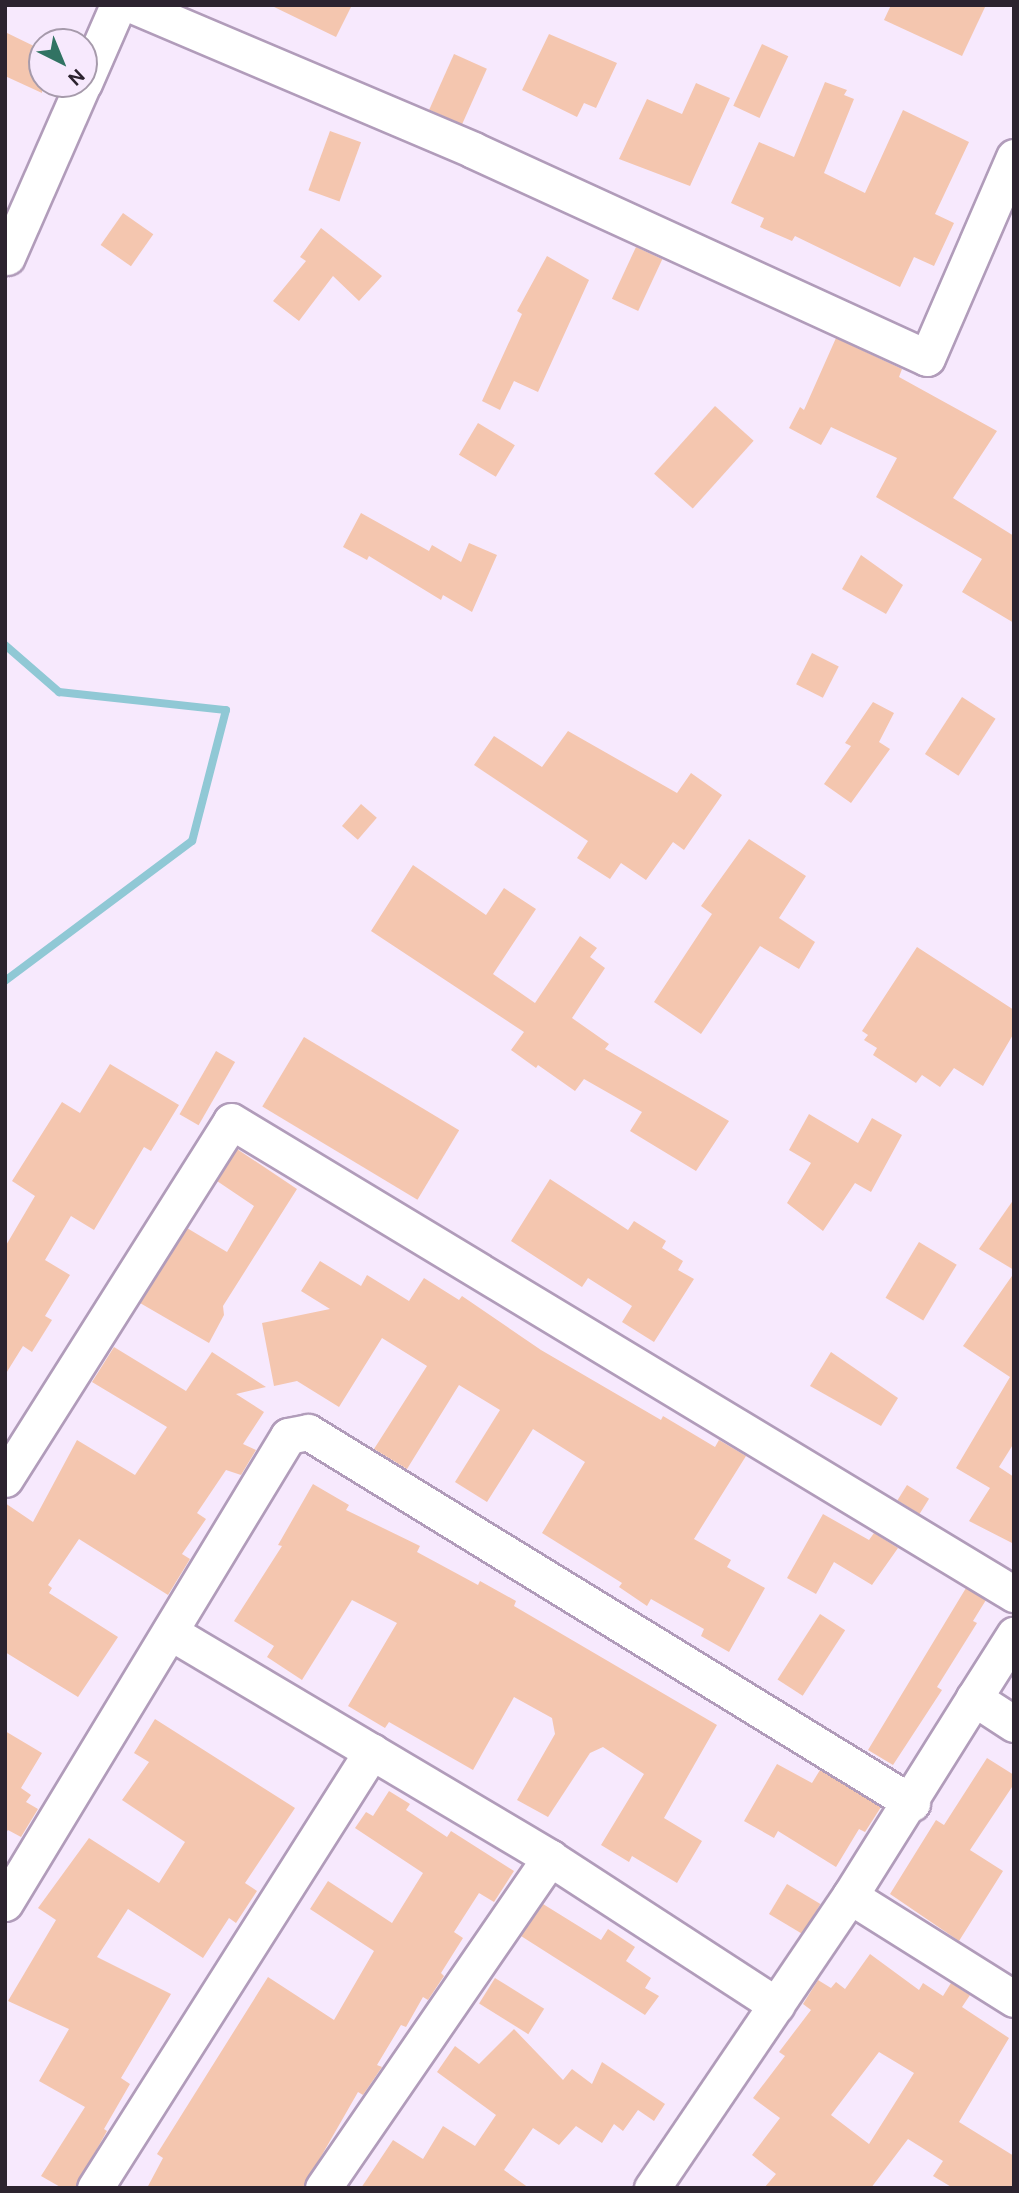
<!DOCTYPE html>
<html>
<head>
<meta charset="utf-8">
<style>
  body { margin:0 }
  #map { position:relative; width:1019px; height:2193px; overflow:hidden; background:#f7e9fd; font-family:"DM Sans",sans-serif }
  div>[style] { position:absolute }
  .stream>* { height:8px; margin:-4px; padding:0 4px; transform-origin:4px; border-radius:4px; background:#90c8d5 }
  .building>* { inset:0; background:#f4c6af; transform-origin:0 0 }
  .roads { filter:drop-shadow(2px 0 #b19cba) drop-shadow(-2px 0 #b19cba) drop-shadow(0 2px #b19cba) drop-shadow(0 -2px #b19cba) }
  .minor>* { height:35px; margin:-17.5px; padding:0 17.5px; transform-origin:17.5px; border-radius:17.5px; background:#fff }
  span { translate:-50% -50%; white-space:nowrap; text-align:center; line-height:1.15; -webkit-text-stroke:6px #f7e9fd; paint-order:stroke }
  .frame { position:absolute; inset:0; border:7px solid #2c232f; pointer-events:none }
  .north { position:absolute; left:28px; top:28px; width:70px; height:70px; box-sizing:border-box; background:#f7e9fd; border:2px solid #a69aab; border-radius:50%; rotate:137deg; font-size:19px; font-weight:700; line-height:28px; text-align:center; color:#2c232f }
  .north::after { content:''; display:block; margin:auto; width:24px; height:32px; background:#317363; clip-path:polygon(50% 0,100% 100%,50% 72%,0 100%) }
</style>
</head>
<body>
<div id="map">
  <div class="stream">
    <i style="left:5px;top:645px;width:72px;rotate:41deg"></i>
    <i style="left:59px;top:692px;width:168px;rotate:6.2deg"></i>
    <i style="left:226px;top:710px;width:135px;rotate:104.5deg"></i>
    <i style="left:192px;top:841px;width:234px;rotate:143.2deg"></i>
  </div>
  <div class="building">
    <i style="clip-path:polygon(270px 5px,352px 5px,336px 37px)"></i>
    <i style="clip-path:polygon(891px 5px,986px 5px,962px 56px,884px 20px)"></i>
    <i style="clip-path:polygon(5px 32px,42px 50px,42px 93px,5px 76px)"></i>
    <i style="clip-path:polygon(549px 34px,617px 63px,596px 108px,584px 103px,577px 117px,522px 90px)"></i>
    <i style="left:762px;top:44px;width:29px;height:68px;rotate:25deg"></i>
    <i style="left:454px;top:54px;width:36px;height:61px;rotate:24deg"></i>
    <i style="clip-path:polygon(825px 82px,847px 90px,844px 95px,854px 99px,824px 173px,865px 193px,903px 110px,969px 142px,935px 214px,954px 223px,934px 266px,914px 257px,900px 287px,795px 236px,792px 241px,760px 227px,764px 218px,731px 203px,759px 142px,794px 157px)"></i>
    <i style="clip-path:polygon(696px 83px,730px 98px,690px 186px,619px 159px,647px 99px,682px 114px)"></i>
    <i style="left:330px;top:131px;width:33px;height:63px;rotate:20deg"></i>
    <i style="left:123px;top:213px;width:37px;height:39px;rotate:35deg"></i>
    <i style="clip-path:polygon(321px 228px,382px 276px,359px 301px,333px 276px,299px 321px,273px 301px,306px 261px,300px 257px)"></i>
    <i style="left:636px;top:247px;width:29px;height:57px;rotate:25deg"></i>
    <i style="clip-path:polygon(547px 256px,589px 280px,538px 392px,514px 381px,500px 410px,482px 401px,522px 314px,517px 311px)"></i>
    <i style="clip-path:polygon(836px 338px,902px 369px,899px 377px,997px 431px,953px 498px,1014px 536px,1014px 623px,962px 592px,982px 559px,876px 497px,897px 458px,831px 427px,821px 445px,789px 428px,800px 407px,804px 410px)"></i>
    <i style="left:715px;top:406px;width:52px;height:91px;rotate:42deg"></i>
    <i style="left:478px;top:423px;width:43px;height:37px;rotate:31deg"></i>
    <i style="clip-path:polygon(361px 513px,429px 551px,432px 545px,461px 562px,469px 543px,497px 555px,472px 612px,443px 595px,441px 600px,369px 556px,367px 560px,343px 547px)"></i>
    <i style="clip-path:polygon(861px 555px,903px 585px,886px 614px,842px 589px)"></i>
    <i style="left:812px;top:653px;width:30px;height:35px;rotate:27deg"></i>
    <i style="left:962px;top:697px;width:40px;height:68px;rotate:33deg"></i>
    <i style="clip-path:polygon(873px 702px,894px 713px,879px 742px,890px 749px,851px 803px,824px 784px,851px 746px,845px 743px)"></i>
    <i style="clip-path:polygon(568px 731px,677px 793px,691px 773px,722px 795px,684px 850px,673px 842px,646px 880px,621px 863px,610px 879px,577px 858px,588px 841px,474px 765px,494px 736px,542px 767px)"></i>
    <i style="left:361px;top:804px;width:21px;height:29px;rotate:41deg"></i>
    <i style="clip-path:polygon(749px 839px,806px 876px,779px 918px,815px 942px,799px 969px,760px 946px,701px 1034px,654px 1002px,712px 914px,701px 906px)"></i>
    <i style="clip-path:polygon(413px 865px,486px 915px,504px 888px,536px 909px,493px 974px,535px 1003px,580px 936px,597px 948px,590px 957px,605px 968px,572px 1018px,609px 1044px,605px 1049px,729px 1121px,696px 1171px,630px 1131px,642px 1112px,584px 1079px,575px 1091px,538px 1065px,536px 1068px,511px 1050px,524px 1032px,371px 931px)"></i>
    <i style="clip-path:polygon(917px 947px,1014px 1010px,1014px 1033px,983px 1086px,954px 1068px,940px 1087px,922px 1075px,916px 1083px,873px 1055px,877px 1048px,864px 1040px,868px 1035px,862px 1031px)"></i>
    <i style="left:304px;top:1037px;width:181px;height:81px;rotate:31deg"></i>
    <i style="left:216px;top:1051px;width:22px;height:73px;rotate:30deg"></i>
    <i style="clip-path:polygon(110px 1064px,179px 1105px,151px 1151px,144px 1147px,94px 1230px,71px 1216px,45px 1260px,70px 1275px,45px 1316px,52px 1320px,32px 1352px,23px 1346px,5px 1375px,5px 1247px,35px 1196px,12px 1181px,62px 1102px,80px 1113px)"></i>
    <i style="clip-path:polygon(809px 1114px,858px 1143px,872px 1118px,902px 1135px,871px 1192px,855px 1183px,823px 1231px,787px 1203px,811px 1163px,789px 1150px)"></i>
    <i style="clip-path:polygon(237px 1149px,297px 1189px,223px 1306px,224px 1315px,209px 1343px,140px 1303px,187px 1228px,227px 1252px,254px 1206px,217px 1181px)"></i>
    <i style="clip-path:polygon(550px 1179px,628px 1230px,634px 1221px,666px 1241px,662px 1248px,683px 1261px,678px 1270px,694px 1279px,654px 1342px,622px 1322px,632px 1306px,588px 1278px,582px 1287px,511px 1241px)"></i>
    <i style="clip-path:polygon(1014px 1199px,1014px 1270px,979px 1249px)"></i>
    <i style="left:919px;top:1242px;width:44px;height:65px;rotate:31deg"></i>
    <i style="clip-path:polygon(320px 1261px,361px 1286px,367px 1275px,409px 1301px,424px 1278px,459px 1300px,462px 1296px,541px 1350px,661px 1420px,663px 1416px,715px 1447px,719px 1440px,746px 1456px,694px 1539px,731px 1560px,727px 1567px,765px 1588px,729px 1652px,701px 1636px,704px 1629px,651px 1599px,647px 1606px,619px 1587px,622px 1583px,542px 1533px,585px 1462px,533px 1429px,487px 1502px,455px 1482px,500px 1410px,459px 1385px,407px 1469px,374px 1449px,427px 1366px,382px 1338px,339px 1407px,297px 1381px,274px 1386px,262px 1323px,330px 1309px,301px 1291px)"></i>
    <i style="clip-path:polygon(1014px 1273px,1014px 1443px,999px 1467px,1014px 1477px,1014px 1544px,969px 1521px,990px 1488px,956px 1468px,1010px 1377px,963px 1346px)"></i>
    <i style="clip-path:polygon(114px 1347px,186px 1391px,212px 1352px,266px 1387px,236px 1394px,264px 1412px,243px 1444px,256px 1450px,241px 1475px,226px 1470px,197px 1513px,206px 1519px,182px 1554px,190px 1559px,168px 1595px,79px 1539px,48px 1585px,52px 1588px,49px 1593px,118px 1637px,78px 1697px,5px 1652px,5px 1503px,33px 1522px,77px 1440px,135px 1475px,167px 1427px,92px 1382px)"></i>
    <i style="clip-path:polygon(831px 1352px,898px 1398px,881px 1426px,810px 1386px)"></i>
    <i style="clip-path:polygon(313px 1484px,349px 1505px,346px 1510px,420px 1546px,417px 1552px,478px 1585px,480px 1581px,516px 1601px,514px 1606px,717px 1725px,664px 1818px,702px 1841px,677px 1883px,632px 1856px,629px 1862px,601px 1845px,644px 1774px,603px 1747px,590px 1753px,548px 1817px,517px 1800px,555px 1734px,552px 1718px,514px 1697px,473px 1770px,389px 1722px,385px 1728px,348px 1706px,397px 1623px,352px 1600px,302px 1680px,267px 1657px,274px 1646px,234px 1621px,282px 1546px,278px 1545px)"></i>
    <i style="left:907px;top:1485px;width:26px;height:18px;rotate:32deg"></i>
    <i style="clip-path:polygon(823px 1514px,869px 1540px,874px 1533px,898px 1548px,872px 1585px,834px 1562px,816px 1594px,787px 1578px)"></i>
    <i style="clip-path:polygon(966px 1588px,986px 1600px,973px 1621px,977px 1623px,937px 1687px,942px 1690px,893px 1765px,868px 1750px)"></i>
    <i style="left:820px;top:1614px;width:30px;height:78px;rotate:33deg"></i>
    <i style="clip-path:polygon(155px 1719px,295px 1808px,245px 1883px,257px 1891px,236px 1923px,229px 1918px,203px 1958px,128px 1909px,97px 1957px,171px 1994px,121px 2078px,130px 2084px,104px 2129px,107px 2131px,75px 2188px,62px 2188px,41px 2176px,85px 2107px,39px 2081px,69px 2029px,8px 2001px,56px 1920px,38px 1908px,89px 1838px,159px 1883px,185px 1842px,122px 1800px,149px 1762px,134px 1753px)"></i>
    <i style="clip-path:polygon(5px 1731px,42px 1753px,21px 1788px,31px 1795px,26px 1802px,38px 1809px,21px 1837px,8px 1830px,5px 1834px)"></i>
    <i style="clip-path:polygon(987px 1758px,1014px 1775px,1014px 1784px,970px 1850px,1003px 1871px,959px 1941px,890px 1894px,936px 1820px,944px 1825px)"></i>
    <i style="clip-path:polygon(777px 1764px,812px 1783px,820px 1770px,881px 1807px,865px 1832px,859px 1829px,836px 1867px,778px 1831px,774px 1838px,744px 1821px)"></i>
    <i style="clip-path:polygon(389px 1791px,410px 1804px,406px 1810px,447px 1837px,451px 1831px,514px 1871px,494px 1902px,479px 1893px,454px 1932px,463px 1938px,441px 1973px,444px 1976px,428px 2000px,423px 1997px,406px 2027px,401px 2025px,377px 2065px,382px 2067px,363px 2095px,358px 2092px,303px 2188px,147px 2188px,163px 2158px,157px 2154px,268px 1977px,334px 2020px,374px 1951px,310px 1909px,328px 1881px,392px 1923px,423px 1873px,355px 1828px,366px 1812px,373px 1816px)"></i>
    <i style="left:787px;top:1884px;width:39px;height:35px;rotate:31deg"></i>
    <i style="clip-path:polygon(543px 1904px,601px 1940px,608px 1929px,635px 1947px,626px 1961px,651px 1978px,645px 1988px,659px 1996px,645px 2015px,521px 1936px)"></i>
    <i style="clip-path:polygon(evenodd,870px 1954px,919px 1990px,923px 1983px,943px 1996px,951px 1983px,970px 1995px,962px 2007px,1009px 2038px,959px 2122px,1014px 2156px,1014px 2188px,953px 2188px,933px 2176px,943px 2161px,908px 2139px,871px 2188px,764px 2188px,776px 2174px,752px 2155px,780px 2118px,753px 2098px,785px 2056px,779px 2052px,811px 2010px,803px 2004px,818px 1980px,831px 1988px,836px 1982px,845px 1989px,870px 1954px,879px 2052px,914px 2073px,869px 2144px,831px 2115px,879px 2052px)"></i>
    <i style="left:495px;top:1978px;width:58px;height:30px;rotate:32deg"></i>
    <i style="clip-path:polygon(514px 2029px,563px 2080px,572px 2069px,592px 2084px,602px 2062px,665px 2104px,654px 2121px,638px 2110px,623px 2131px,614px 2124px,602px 2143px,576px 2126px,559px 2145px,533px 2128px,504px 2170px,529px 2188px,361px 2188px,393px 2140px,423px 2159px,443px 2126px,475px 2146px,496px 2115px,437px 2072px,455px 2046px,479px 2064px)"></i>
  </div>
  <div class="roads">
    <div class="minor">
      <i style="left:132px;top:5px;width:371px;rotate:23deg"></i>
      <i style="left:473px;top:150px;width:499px;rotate:24.6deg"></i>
      <i style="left:927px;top:358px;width:219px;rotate:-66.6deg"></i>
      <i style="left:84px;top:83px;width:85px;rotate:-66.4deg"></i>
      <i style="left:7px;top:257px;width:189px;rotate:-66.3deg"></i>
      <i style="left:5px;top:1479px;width:423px;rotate:-57.7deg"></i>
      <i style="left:231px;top:1121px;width:915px;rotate:31.14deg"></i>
      <i style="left:170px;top:1632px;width:442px;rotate:30.7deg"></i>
      <i style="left:550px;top:1858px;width:270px;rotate:33deg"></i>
      <i style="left:974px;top:1698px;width:75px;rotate:-57.6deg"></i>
      <i style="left:1014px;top:1724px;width:48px;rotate:-147deg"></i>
      <i style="left:974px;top:1698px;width:234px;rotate:122.1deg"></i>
      <i style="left:850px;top:1896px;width:194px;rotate:32.1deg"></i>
      <i style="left:5px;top:1903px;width:546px;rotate:-58.78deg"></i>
      <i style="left:288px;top:1436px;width:20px;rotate:-11deg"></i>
      <i style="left:308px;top:1432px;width:709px;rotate:31.56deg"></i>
      <i style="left:95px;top:2188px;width:517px;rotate:-57.63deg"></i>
      <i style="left:323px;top:2188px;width:401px;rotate:-55.5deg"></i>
      <i style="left:652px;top:2188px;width:353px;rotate:-55.9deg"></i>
    </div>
  </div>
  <div class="frame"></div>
  <div class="north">N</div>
</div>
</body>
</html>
